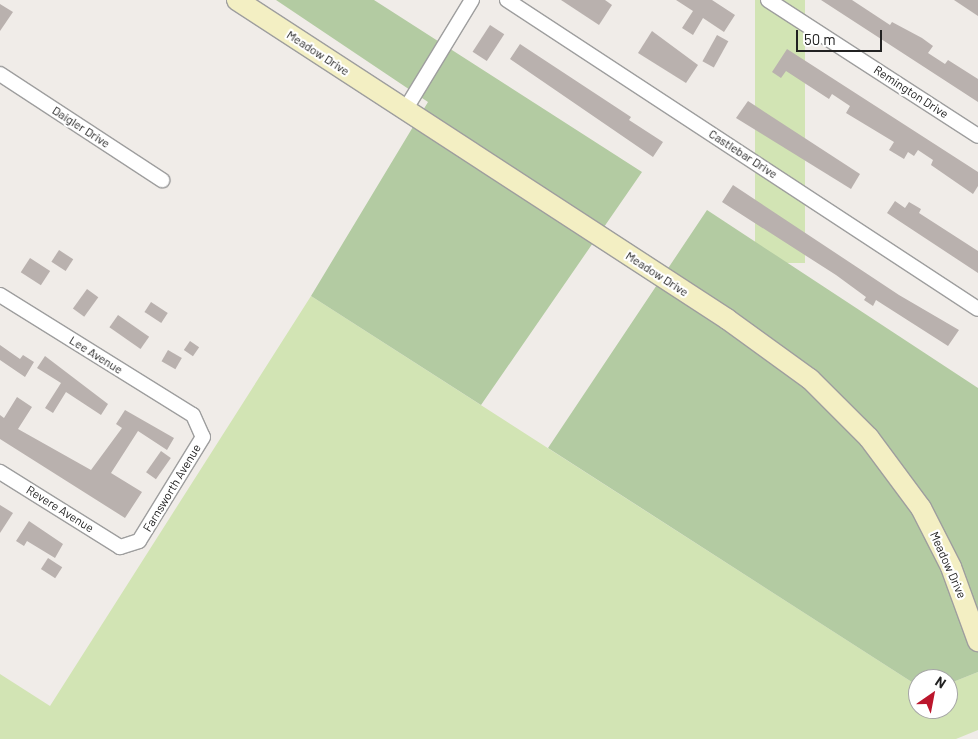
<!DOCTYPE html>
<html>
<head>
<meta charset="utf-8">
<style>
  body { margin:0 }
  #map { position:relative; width:978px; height:739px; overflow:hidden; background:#f0ece8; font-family:Barlow,sans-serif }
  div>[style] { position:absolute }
  .grass>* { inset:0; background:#d2e4b4; transform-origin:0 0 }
  .forest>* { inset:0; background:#b3cba2 }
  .building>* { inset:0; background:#b9b1ae; transform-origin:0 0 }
  .roads { filter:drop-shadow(1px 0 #9e9e9e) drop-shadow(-1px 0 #9e9e9e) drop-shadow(0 1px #9e9e9e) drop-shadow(0 -1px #9e9e9e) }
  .street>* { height:14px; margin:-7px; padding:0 7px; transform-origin:7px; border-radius:7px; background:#fff }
  .secondary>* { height:20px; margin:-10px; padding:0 10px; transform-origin:10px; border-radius:10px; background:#f3efc3 }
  span { translate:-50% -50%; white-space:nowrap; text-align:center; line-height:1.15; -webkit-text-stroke:4.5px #fff; paint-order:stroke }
  .street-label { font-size:12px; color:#212121 }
  .north { position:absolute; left:908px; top:669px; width:50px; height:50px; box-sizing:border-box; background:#fff; border:1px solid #a6a6a6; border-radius:50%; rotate:33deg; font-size:14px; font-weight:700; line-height:20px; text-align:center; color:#212121 }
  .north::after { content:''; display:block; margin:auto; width:18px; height:22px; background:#bb162c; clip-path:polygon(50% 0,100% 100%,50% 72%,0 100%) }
  .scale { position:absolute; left:796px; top:30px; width:86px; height:22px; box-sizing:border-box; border:2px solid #212121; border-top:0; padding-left:6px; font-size:15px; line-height:18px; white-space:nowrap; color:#212121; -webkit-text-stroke:4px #fff; paint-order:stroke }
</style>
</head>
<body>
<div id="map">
  <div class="grass">
    <i style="left:755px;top:0;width:50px;height:263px"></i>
    <i style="clip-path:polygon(311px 296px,918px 686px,918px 709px,948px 709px,948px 684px,978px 672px,978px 730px,956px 739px,0 739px,0 674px,50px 706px)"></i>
  </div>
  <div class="forest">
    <i style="clip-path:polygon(276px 0,374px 0,642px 172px,481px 405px,311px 296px,428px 102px)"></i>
    <i style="clip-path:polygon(707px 210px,978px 388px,978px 672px,948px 684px,948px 679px,918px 679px,918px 686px,548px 448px)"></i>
  </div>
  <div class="building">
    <i style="clip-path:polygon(561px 0,605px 0,612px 5px,599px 25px)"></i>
    <i style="clip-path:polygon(676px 0,712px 0,735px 15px,724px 32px,703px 18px,693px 35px,682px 28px,693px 11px)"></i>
    <i style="clip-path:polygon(821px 0,852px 0,890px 25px,892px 22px,922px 38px,933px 46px,928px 53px,945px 64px,948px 60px,978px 79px,978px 102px)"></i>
    <i style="clip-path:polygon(954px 0,978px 0,978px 16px)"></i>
    <i style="clip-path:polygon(0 4px,13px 12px,0 31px)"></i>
    <i style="left:490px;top:25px;width:17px;height:32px;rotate:33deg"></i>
    <i style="clip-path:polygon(652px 31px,698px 65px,686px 83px,638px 53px)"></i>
    <i style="left:717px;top:35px;width:13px;height:30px;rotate:29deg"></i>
    <i style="clip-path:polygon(520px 44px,631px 117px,629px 120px,663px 142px,653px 157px,510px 59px)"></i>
    <i style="clip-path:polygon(787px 49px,978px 172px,978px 186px,973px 194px,931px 165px,933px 160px,918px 150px,914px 156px,908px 152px,904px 159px,889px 150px,894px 142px,846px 113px,850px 106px,832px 94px,829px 99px,786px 71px,781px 78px,772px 72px)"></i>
    <i style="clip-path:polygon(748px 101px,860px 174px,851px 189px,736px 118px)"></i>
    <i style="clip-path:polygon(733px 185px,899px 295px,959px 330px,948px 346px,876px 300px,873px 306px,864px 300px,866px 297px,836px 275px,722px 202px)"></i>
    <i style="clip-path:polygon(895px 201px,905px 208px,909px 202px,921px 209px,919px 213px,978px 251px,978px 273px,887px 213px)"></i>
    <i style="left:59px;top:250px;width:17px;height:14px;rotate:33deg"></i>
    <i style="left:30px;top:258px;width:24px;height:17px;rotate:33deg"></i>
    <i style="left:87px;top:289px;width:14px;height:24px;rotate:36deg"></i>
    <i style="left:151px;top:302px;width:20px;height:12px;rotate:33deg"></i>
    <i style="left:118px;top:315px;width:38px;height:15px;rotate:35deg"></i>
    <i style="left:190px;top:341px;width:11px;height:11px;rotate:34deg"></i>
    <i style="clip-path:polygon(0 345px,20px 359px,23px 355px,34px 362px,25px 377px,0 360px)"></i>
    <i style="left:168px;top:350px;width:16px;height:13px;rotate:30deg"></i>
    <i style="clip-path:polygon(45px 356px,108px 404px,101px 415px,66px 392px,53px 413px,45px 408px,61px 383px,37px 368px)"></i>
    <i style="clip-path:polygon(17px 397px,32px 407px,18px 429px,91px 470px,122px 428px,116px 424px,125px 410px,174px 438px,167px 450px,138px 431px,111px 473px,142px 492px,125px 518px,0 439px,0 415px,4px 418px)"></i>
    <i style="left:161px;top:451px;width:12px;height:26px;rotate:35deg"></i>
    <i style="clip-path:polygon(0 505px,13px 513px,0 533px)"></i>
    <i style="clip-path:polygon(29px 521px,63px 544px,55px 558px,27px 541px,24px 546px,16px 541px)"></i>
    <i style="left:48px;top:558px;width:17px;height:13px;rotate:33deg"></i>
  </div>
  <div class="roads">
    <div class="street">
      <i style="left:507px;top:0;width:563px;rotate:33.27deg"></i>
      <i style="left:768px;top:0;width:250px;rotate:32.9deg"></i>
      <i style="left:0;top:74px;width:194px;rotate:33.2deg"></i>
      <i style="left:405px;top:110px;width:129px;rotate:-58.7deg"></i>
      <i style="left:0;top:295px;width:227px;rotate:31.9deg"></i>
      <i style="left:193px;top:415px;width:24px;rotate:66deg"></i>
      <i style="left:203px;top:437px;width:122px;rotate:121.6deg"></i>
      <i style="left:139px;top:541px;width:20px;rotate:162deg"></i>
      <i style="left:120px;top:547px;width:142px;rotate:-148deg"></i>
    </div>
    <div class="secondary">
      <i style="left:237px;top:0;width:585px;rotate:33.06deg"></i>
      <i style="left:727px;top:319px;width:102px;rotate:35.9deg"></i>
      <i style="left:810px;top:379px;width:83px;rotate:45deg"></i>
      <i style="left:869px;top:438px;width:87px;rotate:53.4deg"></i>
      <i style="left:921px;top:508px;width:66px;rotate:63deg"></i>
      <i style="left:951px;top:567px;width:79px;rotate:70deg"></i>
    </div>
  </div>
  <div class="street-label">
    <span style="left:318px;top:53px;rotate:33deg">Meadow Drive</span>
    <span style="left:911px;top:92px;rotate:33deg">Remington Drive</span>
    <span style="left:81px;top:127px;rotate:33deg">Daigler Drive</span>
    <span style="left:743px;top:154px;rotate:33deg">Castlebar Drive</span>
    <span style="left:657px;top:274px;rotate:33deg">Meadow Drive</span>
    <span style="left:96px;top:355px;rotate:32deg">Lee Avenue</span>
    <span style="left:172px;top:488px;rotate:-59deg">Farnsworth Avenue</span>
    <span style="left:60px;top:509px;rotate:32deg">Revere Avenue</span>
    <span style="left:948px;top:565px;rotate:66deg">Meadow Drive</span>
  </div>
  <div class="north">N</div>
  <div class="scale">50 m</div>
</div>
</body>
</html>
